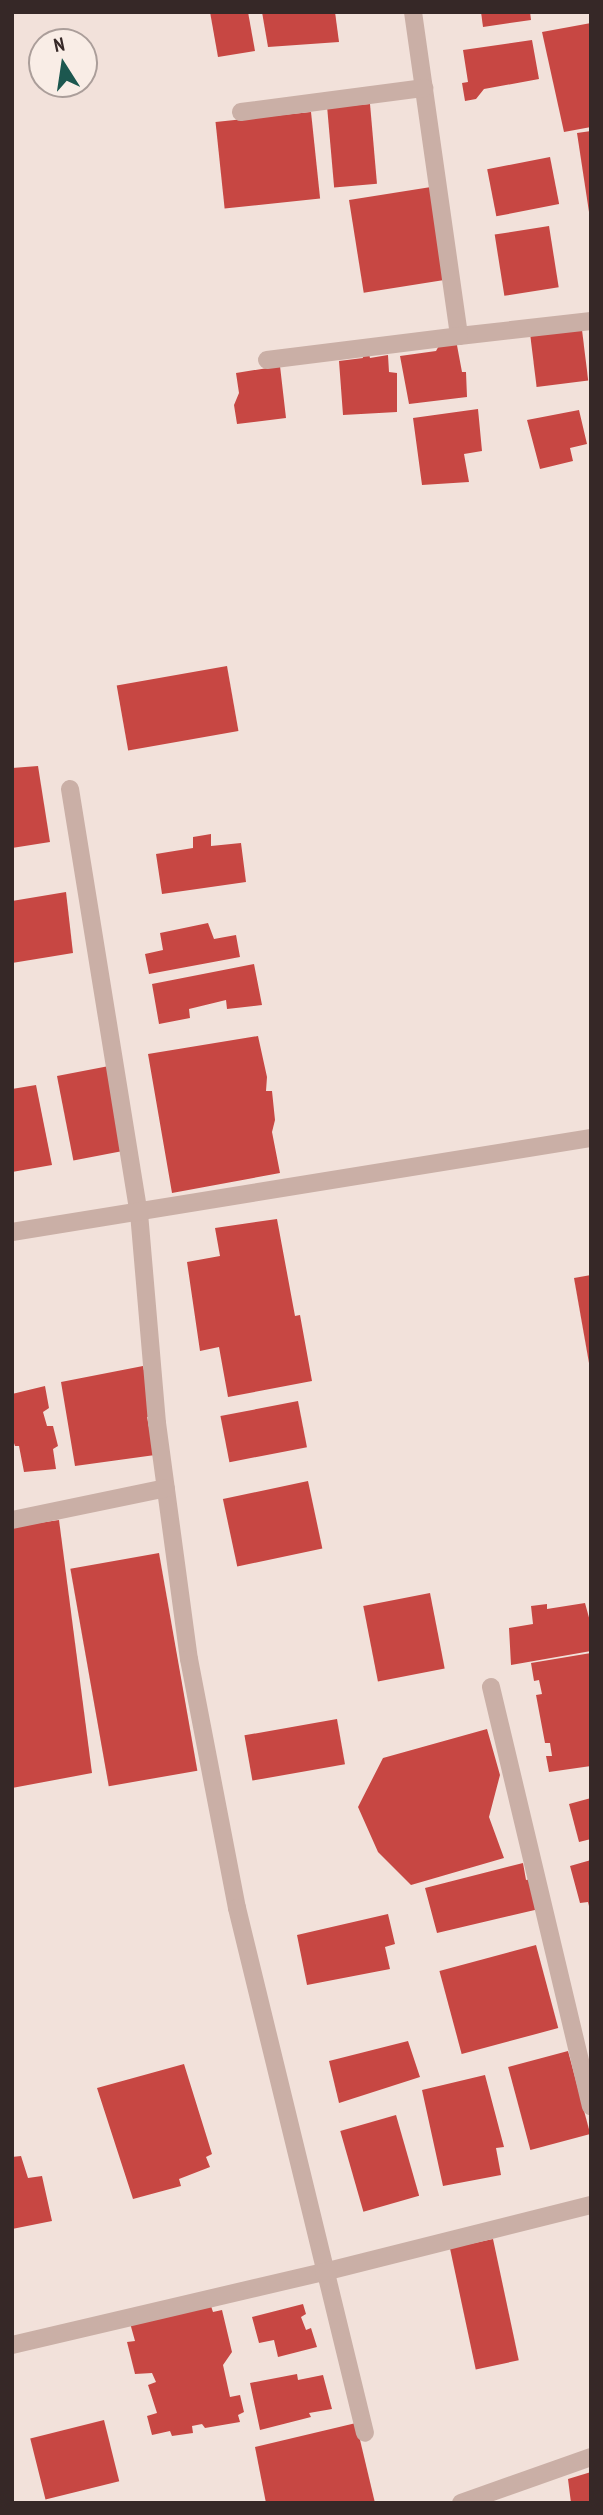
<!DOCTYPE html>
<html>
<head>
<meta charset="utf-8">
<style>
  body { margin:0 }
  #map { position:relative; width:603px; height:2515px; overflow:hidden; background:#f2e1da; font-family:"PT Sans Narrow",sans-serif }
  div>[style] { position:absolute }
  .building>* { inset:0; background:#c74743; transform-origin:0 0 }
  .minor>* { height:18px; margin:-9px; padding:0 9px; transform-origin:9px; border-radius:9px; background:#caafa6 }
  span { translate:-50% -50%; white-space:nowrap; text-align:center; line-height:1.15; -webkit-text-stroke:7px #f9ede6; paint-order:stroke }
  .frame { position:absolute; inset:0; border:14px solid #362827; pointer-events:none }
  .north { position:absolute; left:28px; top:28px; width:70px; height:70px; box-sizing:border-box; background:#f9ede6; border:2px solid #ab9e9a; border-radius:50%; rotate:348deg; font-size:19px; font-weight:700; line-height:28px; text-align:center; color:#362827 }
  .north::after { content:''; display:block; margin:auto; width:24px; height:32px; background:#1c574f; clip-path:polygon(50% 0,100% 100%,50% 72%,0 100%) }
</style>
</head>
<body>
<div id="map">
  <div class="building">
    <i style="clip-path:polygon(210px 12px,248px 12px,255px 51px,218px 57px)"></i>
    <i style="clip-path:polygon(262px 12px,335px 12px,339px 42px,268px 47px)"></i>
    <i style="clip-path:polygon(481px 12px,530px 12px,531px 20px,483px 27px)"></i>
    <i style="clip-path:polygon(591px 23px,591px 127px,564px 132px,542px 32px)"></i>
    <i style="clip-path:polygon(532px 40px,539px 79px,484px 89px,476px 99px,465px 101px,462px 83px,468px 82px,463px 50px)"></i>
    <i style="left:370px;top:104px;width:80px;height:43px;rotate:85deg"></i>
    <i style="left:311px;top:112px;width:87px;height:96px;rotate:84deg"></i>
    <i style="clip-path:polygon(591px 131px,591px 212px,589px 212px,577px 133px)"></i>
    <i style="left:550px;top:157px;width:48px;height:64px;rotate:79deg"></i>
    <i style="left:431px;top:187px;width:94px;height:83px;rotate:81deg"></i>
    <i style="left:549px;top:226px;width:62px;height:55px;rotate:81deg"></i>
    <i style="left:582px;top:330px;width:51px;height:52px;rotate:83deg"></i>
    <i style="clip-path:polygon(456px 340px,462px 372px,466px 372px,467px 397px,409px 404px,400px 356px,436px 351px,441px 342px)"></i>
    <i style="clip-path:polygon(368px 350px,370px 358px,388px 355px,389px 372px,397px 373px,397px 412px,343px 415px,339px 361px,363px 358px,361px 351px)"></i>
    <i style="clip-path:polygon(280px 366px,286px 418px,237px 424px,234px 405px,239px 393px,236px 373px)"></i>
    <i style="clip-path:polygon(478px 409px,482px 451px,464px 454px,469px 482px,422px 485px,413px 418px)"></i>
    <i style="clip-path:polygon(579px 410px,587px 444px,570px 448px,573px 461px,540px 469px,527px 420px)"></i>
    <i style="left:227px;top:666px;width:66px;height:112px;rotate:80deg"></i>
    <i style="clip-path:polygon(38px 766px,50px 842px,12px 848px,12px 768px)"></i>
    <i style="clip-path:polygon(211px 834px,211px 846px,241px 843px,246px 882px,162px 894px,156px 854px,193px 848px,193px 837px)"></i>
    <i style="clip-path:polygon(66px 892px,73px 953px,12px 963px,12px 901px)"></i>
    <i style="clip-path:polygon(208px 923px,214px 939px,236px 935px,240px 957px,149px 974px,145px 954px,163px 950px,160px 933px)"></i>
    <i style="clip-path:polygon(254px 964px,262px 1005px,227px 1009px,226px 1000px,189px 1009px,190px 1018px,159px 1024px,152px 984px)"></i>
    <i style="clip-path:polygon(258px 1036px,267px 1077px,266px 1091px,272px 1091px,275px 1120px,272px 1132px,280px 1173px,172px 1193px,148px 1054px)"></i>
    <i style="left:109px;top:1066px;width:86px;height:53px;rotate:79deg"></i>
    <i style="clip-path:polygon(36px 1085px,52px 1165px,12px 1172px,12px 1089px)"></i>
    <i style="clip-path:polygon(277px 1219px,295px 1316px,300px 1315px,312px 1381px,228px 1397px,219px 1347px,200px 1351px,187px 1262px,220px 1256px,215px 1228px)"></i>
    <i style="clip-path:polygon(591px 1275px,591px 1363px,589px 1363px,574px 1278px)"></i>
    <i style="clip-path:polygon(143px 1366px,154px 1416px,147px 1417px,155px 1455px,75px 1466px,61px 1382px)"></i>
    <i style="clip-path:polygon(45px 1386px,49px 1408px,43px 1412px,47px 1426px,53px 1426px,58px 1446px,53px 1449px,56px 1469px,24px 1472px,19px 1446px,15px 1446px,12px 1437px,12px 1394px)"></i>
    <i style="left:298px;top:1401px;width:47px;height:79px;rotate:79deg"></i>
    <i style="left:308px;top:1481px;width:69px;height:87px;rotate:78deg"></i>
    <i style="clip-path:polygon(59px 1520px,92px 1773px,12px 1788px,12px 1527px)"></i>
    <i style="left:159px;top:1553px;width:221px;height:90px;rotate:80deg"></i>
    <i style="left:430px;top:1593px;width:77px;height:68px;rotate:79deg"></i>
    <i style="clip-path:polygon(585px 1603px,591px 1625px,591px 1651px,511px 1665px,509px 1628px,533px 1624px,531px 1606px,547px 1604px,547px 1609px)"></i>
    <i style="clip-path:polygon(591px 1653px,591px 1766px,549px 1772px,546px 1756px,552px 1756px,550px 1743px,545px 1743px,536px 1695px,542px 1694px,539px 1680px,534px 1681px,531px 1663px)"></i>
    <i style="left:337px;top:1719px;width:46px;height:94px;rotate:80deg"></i>
    <i style="clip-path:polygon(487px 1729px,500px 1775px,489px 1817px,504px 1858px,411px 1885px,378px 1852px,358px 1807px,383px 1758px)"></i>
    <i style="clip-path:polygon(591px 1798px,591px 1839px,579px 1842px,569px 1804px)"></i>
    <i style="clip-path:polygon(591px 1860px,591px 1910px,590px 1910px,588px 1902px,580px 1903px,570px 1866px)"></i>
    <i style="clip-path:polygon(523px 1863px,526px 1880px,532px 1879px,539px 1909px,437px 1933px,425px 1888px)"></i>
    <i style="clip-path:polygon(388px 1914px,395px 1944px,385px 1947px,390px 1969px,307px 1985px,297px 1935px)"></i>
    <i style="left:536px;top:1945px;width:86px;height:100px;rotate:75deg"></i>
    <i style="clip-path:polygon(408px 2041px,420px 2077px,339px 2103px,329px 2061px)"></i>
    <i style="left:568px;top:2051px;width:86px;height:62px;rotate:75deg"></i>
    <i style="clip-path:polygon(184px 2064px,212px 2154px,206px 2157px,210px 2167px,179px 2179px,181px 2186px,133px 2199px,97px 2088px)"></i>
    <i style="clip-path:polygon(485px 2075px,504px 2147px,496px 2148px,501px 2175px,443px 2186px,422px 2090px)"></i>
    <i style="left:396px;top:2115px;width:84px;height:58px;rotate:74deg"></i>
    <i style="clip-path:polygon(21px 2156px,28px 2178px,42px 2176px,52px 2221px,12px 2229px,12px 2157px)"></i>
    <i style="left:493px;top:2239px;width:124px;height:44px;rotate:78deg"></i>
    <i style="clip-path:polygon(210px 2303px,213px 2312px,222px 2310px,232px 2352px,223px 2365px,230px 2397px,240px 2395px,244px 2412px,238px 2415px,240px 2422px,205px 2428px,202px 2424px,192px 2426px,193px 2433px,172px 2436px,170px 2431px,152px 2435px,147px 2416px,157px 2413px,148px 2385px,156px 2382px,152px 2373px,135px 2374px,127px 2342px,135px 2341px,130px 2323px)"></i>
    <i style="clip-path:polygon(303px 2304px,306px 2314px,301px 2317px,306px 2330px,311px 2328px,317px 2347px,278px 2357px,274px 2340px,259px 2343px,252px 2317px)"></i>
    <i style="clip-path:polygon(297px 2374px,298px 2380px,323px 2375px,332px 2409px,309px 2413px,311px 2417px,260px 2430px,250px 2383px)"></i>
    <i style="left:104px;top:2420px;width:63px;height:76px;rotate:76deg"></i>
    <i style="clip-path:polygon(356px 2423px,375px 2503px,266px 2503px,255px 2447px)"></i>
    <i style="clip-path:polygon(591px 2472px,591px 2503px,571px 2503px,568px 2479px)"></i>
  </div>
  <div class="minor">
    <i style="left:413px;top:12px;width:327px;rotate:81.9deg"></i>
    <i style="left:459px;top:336px;width:133px;rotate:-6.5deg"></i>
    <i style="left:241px;top:112px;width:185px;rotate:-7.5deg"></i>
    <i style="left:267px;top:360px;width:193px;rotate:-7.1deg"></i>
    <i style="left:70px;top:789px;width:430px;rotate:80.8deg"></i>
    <i style="left:139px;top:1213px;width:211px;rotate:85.1deg"></i>
    <i style="left:157px;top:1423px;width:238px;rotate:82.3deg"></i>
    <i style="left:189px;top:1659px;width:254px;rotate:79.1deg"></i>
    <i style="left:237px;top:1908px;width:540px;rotate:76.3deg"></i>
    <i style="left:12px;top:1232px;width:587px;rotate:-9.22deg"></i>
    <i style="left:12px;top:1520px;width:157px;rotate:-11.7deg"></i>
    <i style="left:491px;top:1687px;width:431px;rotate:76.6deg"></i>
    <i style="left:12px;top:2345px;width:320px;rotate:-13.2deg"></i>
    <i style="left:324px;top:2272px;width:275px;rotate:-14.1deg"></i>
    <i style="left:461px;top:2503px;width:138px;rotate:-19.5deg"></i>
  </div>
  <div class="frame"></div>
  <div class="north">N</div>
</div>
</body>
</html>
